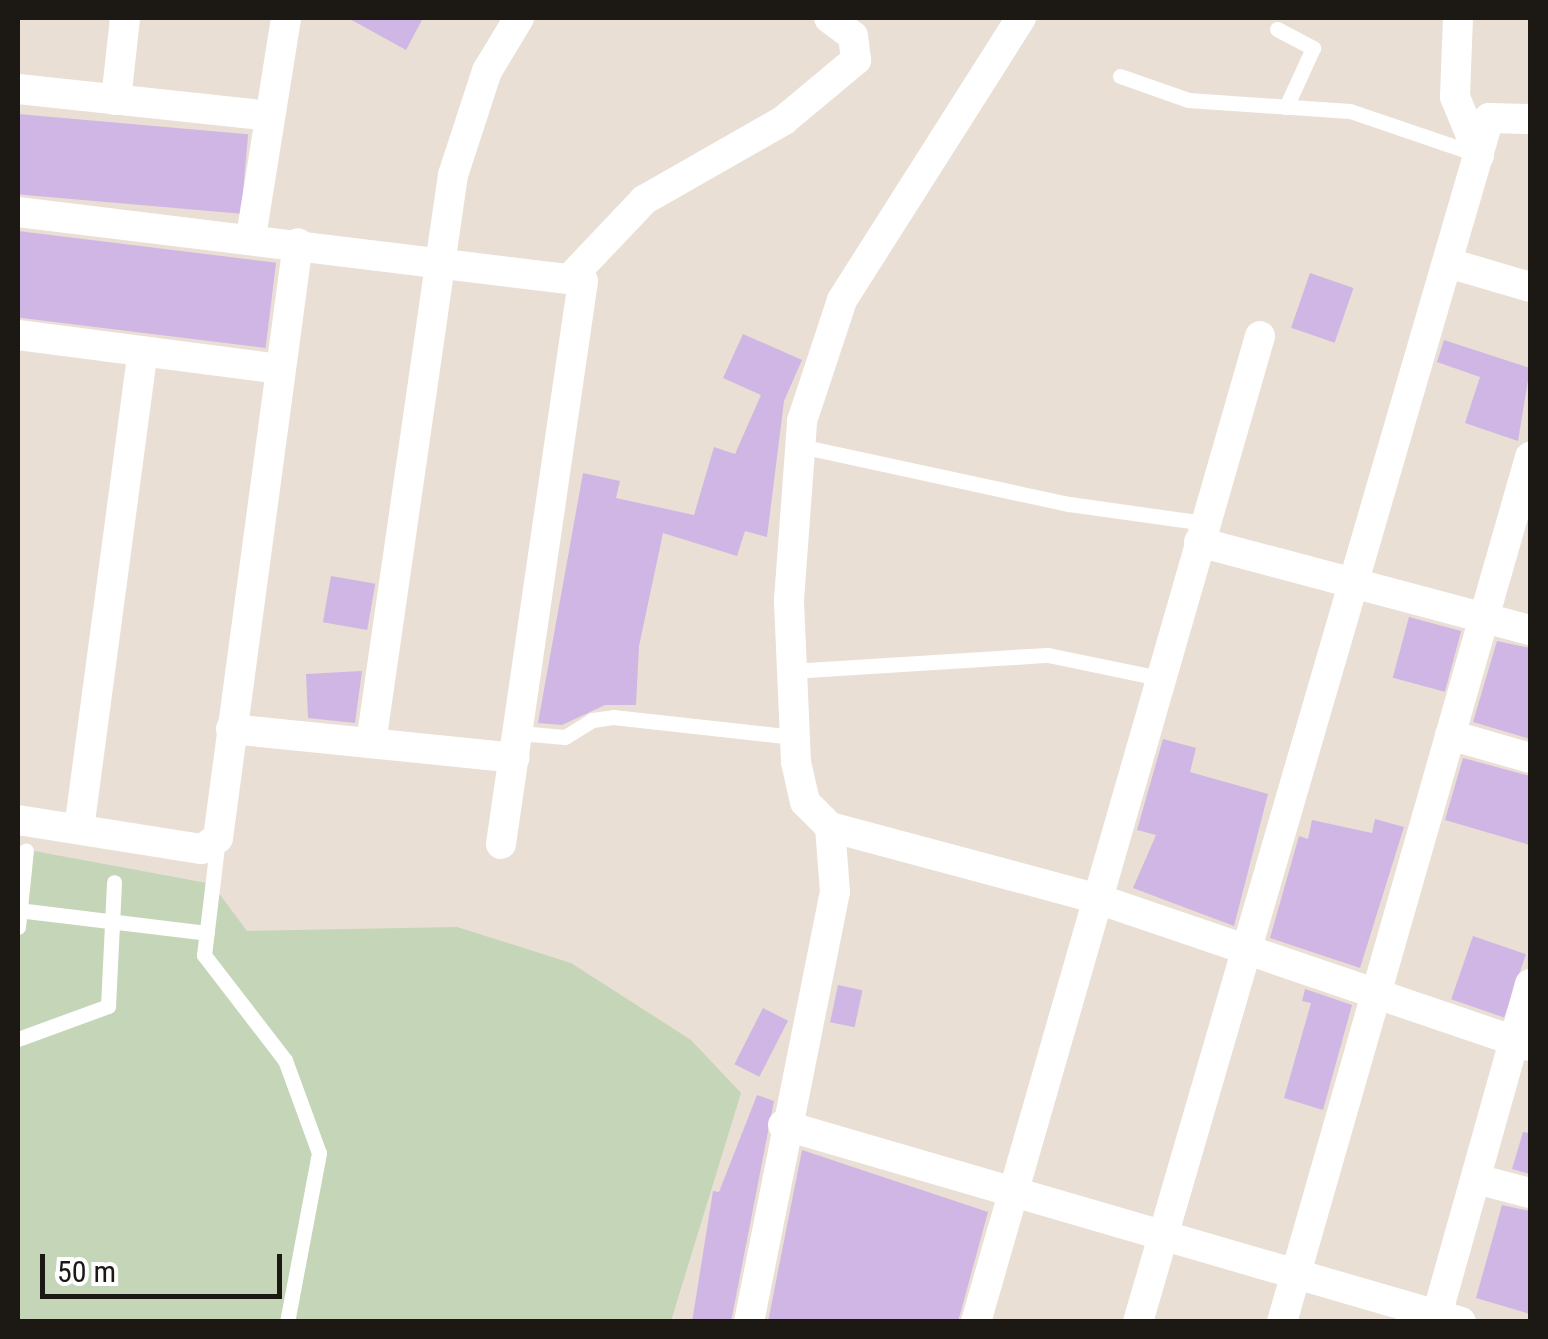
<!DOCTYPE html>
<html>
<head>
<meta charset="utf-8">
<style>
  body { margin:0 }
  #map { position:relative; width:1548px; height:1339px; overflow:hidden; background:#e9dfd4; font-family:"Roboto Condensed",sans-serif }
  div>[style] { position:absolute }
  .green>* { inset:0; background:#c5d5b8 }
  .building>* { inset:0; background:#d0b6e5; transform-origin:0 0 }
  .lane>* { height:15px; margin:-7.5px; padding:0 7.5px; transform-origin:7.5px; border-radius:7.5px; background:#fff }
  .street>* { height:30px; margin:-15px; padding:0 15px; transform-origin:15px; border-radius:15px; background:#fff }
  span { translate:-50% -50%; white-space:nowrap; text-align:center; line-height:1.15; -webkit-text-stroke:8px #fff; paint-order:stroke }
  .frame { position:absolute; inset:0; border:20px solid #1c1814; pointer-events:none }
  .scale { position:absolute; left:40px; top:1254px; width:242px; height:45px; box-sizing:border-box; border:5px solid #1c1814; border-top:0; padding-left:12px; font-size:30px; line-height:35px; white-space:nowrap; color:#1c1814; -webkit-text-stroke:8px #fff; paint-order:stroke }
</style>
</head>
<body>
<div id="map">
  <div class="green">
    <i style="clip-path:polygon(18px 848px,212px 884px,247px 931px,457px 927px,571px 963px,691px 1040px,741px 1093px,671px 1321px,18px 1321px)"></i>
  </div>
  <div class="building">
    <i style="clip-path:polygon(348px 18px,423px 18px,406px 50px)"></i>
    <i style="left:18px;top:114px;width:231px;height:80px;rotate:5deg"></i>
    <i style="left:18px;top:231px;width:260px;height:86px;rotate:7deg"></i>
    <i style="left:1310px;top:273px;width:46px;height:58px;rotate:19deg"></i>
    <i style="clip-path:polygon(743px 334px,802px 360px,784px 401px,767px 537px,745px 531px,737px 556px,663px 533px,639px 646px,636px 705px,605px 705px,562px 725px,538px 723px,583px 473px,620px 481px,616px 498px,694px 515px,714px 447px,735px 454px,761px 395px,723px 378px)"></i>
    <i style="clip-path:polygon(1444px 340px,1530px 368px,1518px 441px,1465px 423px,1480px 377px,1437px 362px)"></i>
    <i style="left:331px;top:576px;width:45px;height:47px;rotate:10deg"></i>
    <i style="left:1409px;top:617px;width:54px;height:63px;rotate:15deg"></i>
    <i style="clip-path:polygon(1497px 641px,1530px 648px,1530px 739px,1473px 722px)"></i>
    <i style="clip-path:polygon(362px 671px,355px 723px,308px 718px,306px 674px)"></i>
    <i style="clip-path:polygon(1163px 739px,1196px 748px,1190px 772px,1268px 794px,1234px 926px,1133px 888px,1156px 835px,1137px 830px)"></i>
    <i style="clip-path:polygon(1463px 758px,1530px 776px,1530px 845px,1445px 820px)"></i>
    <i style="clip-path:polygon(1375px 819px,1404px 827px,1360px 968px,1270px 938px,1299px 836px,1308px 839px,1312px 820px,1372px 833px)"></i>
    <i style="left:1473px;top:936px;width:56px;height:67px;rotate:19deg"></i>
    <i style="left:838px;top:985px;width:25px;height:38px;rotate:12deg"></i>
    <i style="clip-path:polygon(1305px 989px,1352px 1005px,1323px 1110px,1284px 1098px,1311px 1003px,1302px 1001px)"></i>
    <i style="left:763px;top:1008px;width:28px;height:63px;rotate:27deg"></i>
    <i style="clip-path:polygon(757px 1095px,774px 1101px,731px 1322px,692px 1322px,713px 1191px,719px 1192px)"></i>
    <i style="clip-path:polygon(1523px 1132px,1530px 1133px,1530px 1174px,1512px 1169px)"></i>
    <i style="clip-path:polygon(802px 1150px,988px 1212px,958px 1322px,768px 1322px)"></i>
    <i style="clip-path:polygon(1502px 1205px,1530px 1211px,1530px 1314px,1476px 1298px)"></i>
  </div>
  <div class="lane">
    <i style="left:1277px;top:29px;width:41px;rotate:27.8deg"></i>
    <i style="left:1313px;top:48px;width:65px;rotate:114.6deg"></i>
    <i style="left:1120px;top:76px;width:72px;rotate:19.4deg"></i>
    <i style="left:1188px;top:100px;width:162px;rotate:3.9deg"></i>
    <i style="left:1350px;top:111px;width:133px;rotate:18.8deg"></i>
    <i style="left:800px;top:446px;width:275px;rotate:12.2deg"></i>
    <i style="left:1069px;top:504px;width:136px;rotate:8deg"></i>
    <i style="left:791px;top:671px;width:257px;rotate:-3.6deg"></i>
    <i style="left:1048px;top:655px;width:113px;rotate:11.7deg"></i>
    <i style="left:519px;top:733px;width:46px;rotate:5deg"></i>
    <i style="left:565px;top:737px;width:32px;rotate:-32deg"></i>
    <i style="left:592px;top:720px;width:21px;rotate:-8deg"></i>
    <i style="left:613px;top:717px;width:182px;rotate:6.3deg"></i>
    <i style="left:218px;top:838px;width:118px;rotate:96.8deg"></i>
    <i style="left:204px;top:955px;width:133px;rotate:52.4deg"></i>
    <i style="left:285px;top:1060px;width:99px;rotate:69.9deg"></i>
    <i style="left:319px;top:1153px;width:172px;rotate:100.7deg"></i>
    <i style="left:18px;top:910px;width:190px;rotate:6.9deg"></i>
    <i style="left:18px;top:927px;width:77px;rotate:-84.1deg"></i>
    <i style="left:18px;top:1039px;width:96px;rotate:-20.1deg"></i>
    <i style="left:108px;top:1006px;width:124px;rotate:-87.2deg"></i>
  </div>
  <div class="street">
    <i style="left:1458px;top:18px;width:79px;rotate:92.2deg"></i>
    <i style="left:1455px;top:97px;width:63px;rotate:67.5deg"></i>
    <i style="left:18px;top:89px;width:253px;rotate:6.1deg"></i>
    <i style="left:116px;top:100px;width:82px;rotate:-83.7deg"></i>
    <i style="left:18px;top:212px;width:569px;rotate:6.96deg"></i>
    <i style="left:583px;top:281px;width:569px;rotate:98.29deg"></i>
    <i style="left:251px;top:237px;width:222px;rotate:-80.9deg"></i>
    <i style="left:1452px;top:264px;width:81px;rotate:16.4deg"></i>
    <i style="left:572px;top:276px;width:105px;rotate:-46.5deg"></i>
    <i style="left:644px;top:200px;width:161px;rotate:-29.7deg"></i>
    <i style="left:784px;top:120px;width:94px;rotate:-39.8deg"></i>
    <i style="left:856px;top:60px;width:24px;rotate:-97deg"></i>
    <i style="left:853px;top:36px;width:30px;rotate:-143deg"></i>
    <i style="left:18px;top:335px;width:264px;rotate:7.4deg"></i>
    <i style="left:1199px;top:542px;width:342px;rotate:14.9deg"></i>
    <i style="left:231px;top:729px;width:285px;rotate:5.8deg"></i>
    <i style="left:1450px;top:735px;width:83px;rotate:16deg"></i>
    <i style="left:371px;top:743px;width:574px;rotate:-81.79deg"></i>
    <i style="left:453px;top:175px;width:109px;rotate:-71.9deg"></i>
    <i style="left:487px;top:71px;width:62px;rotate:-58.9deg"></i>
    <i style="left:18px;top:820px;width:186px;rotate:9deg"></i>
    <i style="left:202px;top:849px;width:19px;rotate:-35deg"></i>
    <i style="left:218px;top:838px;width:600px;rotate:-82.34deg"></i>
    <i style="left:830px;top:827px;width:274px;rotate:15deg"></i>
    <i style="left:1095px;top:898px;width:459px;rotate:18.8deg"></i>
    <i style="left:79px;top:829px;width:482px;rotate:-82.4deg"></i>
    <i style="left:783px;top:1125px;width:706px;rotate:16.2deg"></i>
    <i style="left:1476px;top:1179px;width:56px;rotate:14.5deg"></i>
    <i style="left:749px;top:1322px;width:439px;rotate:-78.7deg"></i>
    <i style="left:835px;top:892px;width:65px;rotate:-94.4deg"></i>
    <i style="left:830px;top:827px;width:35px;rotate:-135deg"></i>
    <i style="left:805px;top:802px;width:41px;rotate:-102.7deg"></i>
    <i style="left:796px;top:762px;width:162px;rotate:-92.5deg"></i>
    <i style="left:789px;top:600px;width:179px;rotate:-85.8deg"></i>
    <i style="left:802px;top:421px;width:127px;rotate:-71.7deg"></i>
    <i style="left:842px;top:300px;width:334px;rotate:-57.6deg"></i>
    <i style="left:976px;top:1322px;width:1026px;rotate:-73.93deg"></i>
    <i style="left:1138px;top:1322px;width:1254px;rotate:-73.75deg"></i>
    <i style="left:1489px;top:118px;width:41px;rotate:1.4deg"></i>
    <i style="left:1282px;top:1322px;width:900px;rotate:-74deg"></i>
    <i style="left:1435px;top:1322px;width:351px;rotate:-74.3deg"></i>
  </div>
  <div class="frame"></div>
  <div class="scale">50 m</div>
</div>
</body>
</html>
